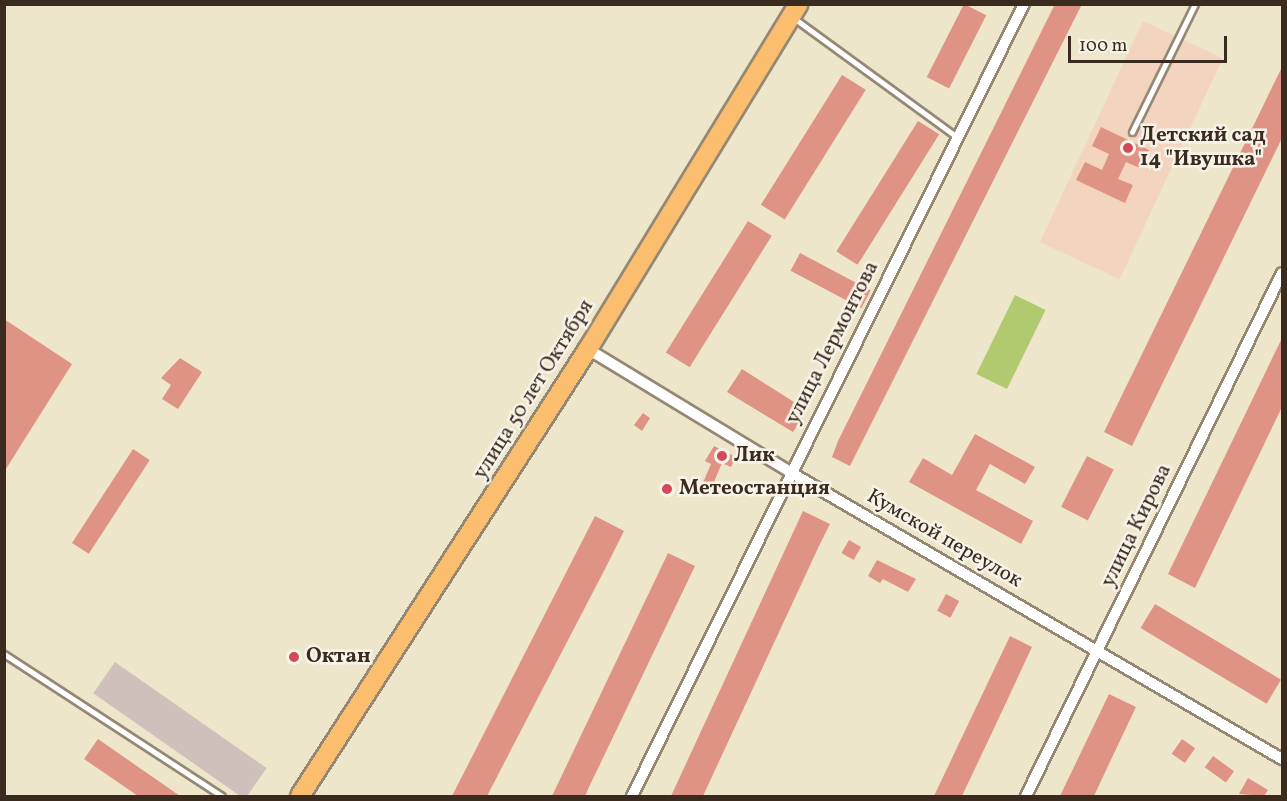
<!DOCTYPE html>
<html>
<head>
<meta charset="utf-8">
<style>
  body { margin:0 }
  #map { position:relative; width:1287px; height:801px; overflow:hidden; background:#eee6ca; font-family:Vollkorn,serif }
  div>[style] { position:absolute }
  .built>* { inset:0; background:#f3d4bf; transform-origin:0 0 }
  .industrial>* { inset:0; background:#cfc0bb; transform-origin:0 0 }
  .green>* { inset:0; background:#b2ca6f; transform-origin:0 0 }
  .building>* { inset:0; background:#df9385; transform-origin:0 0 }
  .roads { filter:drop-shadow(2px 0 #948874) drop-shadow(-2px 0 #948874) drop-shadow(0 2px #948874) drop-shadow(0 -2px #948874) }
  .service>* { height:5px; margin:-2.5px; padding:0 2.5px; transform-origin:2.5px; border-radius:2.5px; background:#fff }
  .minor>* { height:10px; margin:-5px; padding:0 5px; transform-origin:5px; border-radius:5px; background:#fff }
  .trunk>* { height:18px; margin:-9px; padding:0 9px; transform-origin:9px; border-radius:9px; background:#fbbd6e }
  .dots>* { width:16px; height:16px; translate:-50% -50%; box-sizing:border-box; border:3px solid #f7f3e8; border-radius:50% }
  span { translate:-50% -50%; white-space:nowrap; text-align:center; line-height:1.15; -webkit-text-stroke:5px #f7f3e8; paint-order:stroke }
  .poi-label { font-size:21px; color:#3b2a1e; font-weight:700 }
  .left { translate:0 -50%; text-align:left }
  .street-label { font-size:21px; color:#3b2a1e }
  .frame { position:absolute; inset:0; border:6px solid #3b2a1e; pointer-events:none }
  .scale { position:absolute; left:1068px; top:36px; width:159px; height:27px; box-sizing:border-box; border:3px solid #3b2a1e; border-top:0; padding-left:8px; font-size:18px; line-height:21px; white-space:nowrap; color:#3b2a1e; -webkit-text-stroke:4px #f7f3e8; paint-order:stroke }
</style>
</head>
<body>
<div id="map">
  <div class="built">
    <i style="left:1143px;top:21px;width:88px;height:244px;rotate:25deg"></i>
  </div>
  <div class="industrial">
    <i style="left:115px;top:662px;width:185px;height:38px;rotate:35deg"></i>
  </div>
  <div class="green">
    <i style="left:1015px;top:295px;width:34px;height:88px;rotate:26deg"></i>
  </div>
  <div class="building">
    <i style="left:964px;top:4px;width:25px;height:82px;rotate:27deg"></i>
    <i style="clip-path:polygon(1055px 4px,1082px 4px,850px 466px,832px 457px,838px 441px)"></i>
    <i style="clip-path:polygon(1282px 67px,1282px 138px,1132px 446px,1104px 432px)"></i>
    <i style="left:842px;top:75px;width:28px;height:153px;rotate:32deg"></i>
    <i style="left:918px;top:121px;width:25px;height:154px;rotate:32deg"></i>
    <i style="clip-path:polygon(1101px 127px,1149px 150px,1140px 168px,1126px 162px,1118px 179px,1133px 185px,1125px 203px,1076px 180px,1085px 162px,1102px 170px,1109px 154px,1092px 146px)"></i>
    <i style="left:748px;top:221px;width:28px;height:155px;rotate:32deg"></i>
    <i style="left:800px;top:253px;width:80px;height:20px;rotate:28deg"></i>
    <i style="clip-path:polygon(4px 319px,72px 364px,4px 472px)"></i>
    <i style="clip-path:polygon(1282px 338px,1282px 407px,1195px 588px,1168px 574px)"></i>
    <i style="clip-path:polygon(180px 358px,202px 372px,178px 409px,162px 399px,171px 385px,161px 378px)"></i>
    <i style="clip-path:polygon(742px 369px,794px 402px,792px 405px,805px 413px,793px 432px,727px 392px)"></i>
    <i style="clip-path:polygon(643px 413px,650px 418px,642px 431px,634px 425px)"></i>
    <i style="clip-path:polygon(975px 434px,1035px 467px,1025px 484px,990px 464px,976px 490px,1033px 521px,1021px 544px,909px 482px,923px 458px,952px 475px)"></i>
    <i style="clip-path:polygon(714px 446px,736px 457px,731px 467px,722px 463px,711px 489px,702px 485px,711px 464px,705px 461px)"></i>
    <i style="left:133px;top:449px;width:20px;height:112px;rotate:33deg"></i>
    <i style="left:1087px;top:456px;width:30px;height:57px;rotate:27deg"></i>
    <i style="clip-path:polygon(803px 511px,830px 524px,819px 546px,703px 796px,671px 796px)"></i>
    <i style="clip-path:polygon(595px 516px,624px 531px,606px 567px,487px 796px,452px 796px)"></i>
    <i style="left:849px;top:540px;width:14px;height:15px;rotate:30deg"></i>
    <i style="clip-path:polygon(668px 553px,695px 566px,590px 785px,585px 796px,552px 796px)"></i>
    <i style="clip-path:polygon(877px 560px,916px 579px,908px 592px,883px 579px,880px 583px,868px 576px)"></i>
    <i style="left:946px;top:594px;width:15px;height:19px;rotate:28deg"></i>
    <i style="left:1155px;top:604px;width:147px;height:28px;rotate:31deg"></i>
    <i style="clip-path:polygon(1010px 636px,1032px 647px,997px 722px,962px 796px,934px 796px)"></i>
    <i style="clip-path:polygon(1109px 694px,1136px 707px,1108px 766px,1094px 796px,1060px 796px)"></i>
    <i style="clip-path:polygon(98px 739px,180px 796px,138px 796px,84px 759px)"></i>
    <i style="left:1182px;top:739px;width:16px;height:18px;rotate:35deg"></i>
    <i style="left:1213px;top:756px;width:26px;height:14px;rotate:36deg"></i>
    <i style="clip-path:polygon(1248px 778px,1268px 790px,1264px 796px,1239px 794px)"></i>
  </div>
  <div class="roads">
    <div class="service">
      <i style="left:795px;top:19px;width:200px;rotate:36.1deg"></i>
      <i style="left:1132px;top:132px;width:143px;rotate:-63.8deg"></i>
      <i style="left:4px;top:654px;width:260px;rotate:33.1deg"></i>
    </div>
    <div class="minor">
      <i style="left:588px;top:349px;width:237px;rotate:31.3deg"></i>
      <i style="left:790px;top:472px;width:570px;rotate:30.26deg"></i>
      <i style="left:632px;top:796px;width:884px;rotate:-63.67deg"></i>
      <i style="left:1026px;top:796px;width:582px;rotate:-63.92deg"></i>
    </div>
    <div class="trunk">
      <i style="left:300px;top:796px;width:532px;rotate:-57.21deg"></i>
      <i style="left:588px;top:349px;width:404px;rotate:-58.6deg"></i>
    </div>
  </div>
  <div class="dots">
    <i style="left:1128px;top:148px;background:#d1495b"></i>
    <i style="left:722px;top:456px;background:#d1495b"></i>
    <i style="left:667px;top:489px;background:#d1495b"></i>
    <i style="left:294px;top:657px;background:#d1495b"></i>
  </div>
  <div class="poi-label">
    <span class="left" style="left:1140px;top:148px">Детский сад<br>14 "Ивушка"</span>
    <span class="left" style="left:734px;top:456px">Лик</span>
    <span class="left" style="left:679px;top:489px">Метеостанция</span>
    <span class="left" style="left:306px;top:657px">Октан</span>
  </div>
  <div class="street-label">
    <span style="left:833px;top:343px;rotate:-63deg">улица Лермонтова</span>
    <span style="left:534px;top:390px;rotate:-58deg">улица 50 лет Октября</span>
    <span style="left:1137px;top:526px;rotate:-64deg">улица Кирова</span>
    <span style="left:944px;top:539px;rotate:30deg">Кумской переулок</span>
  </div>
  <div class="frame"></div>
  <div class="scale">100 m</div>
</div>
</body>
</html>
